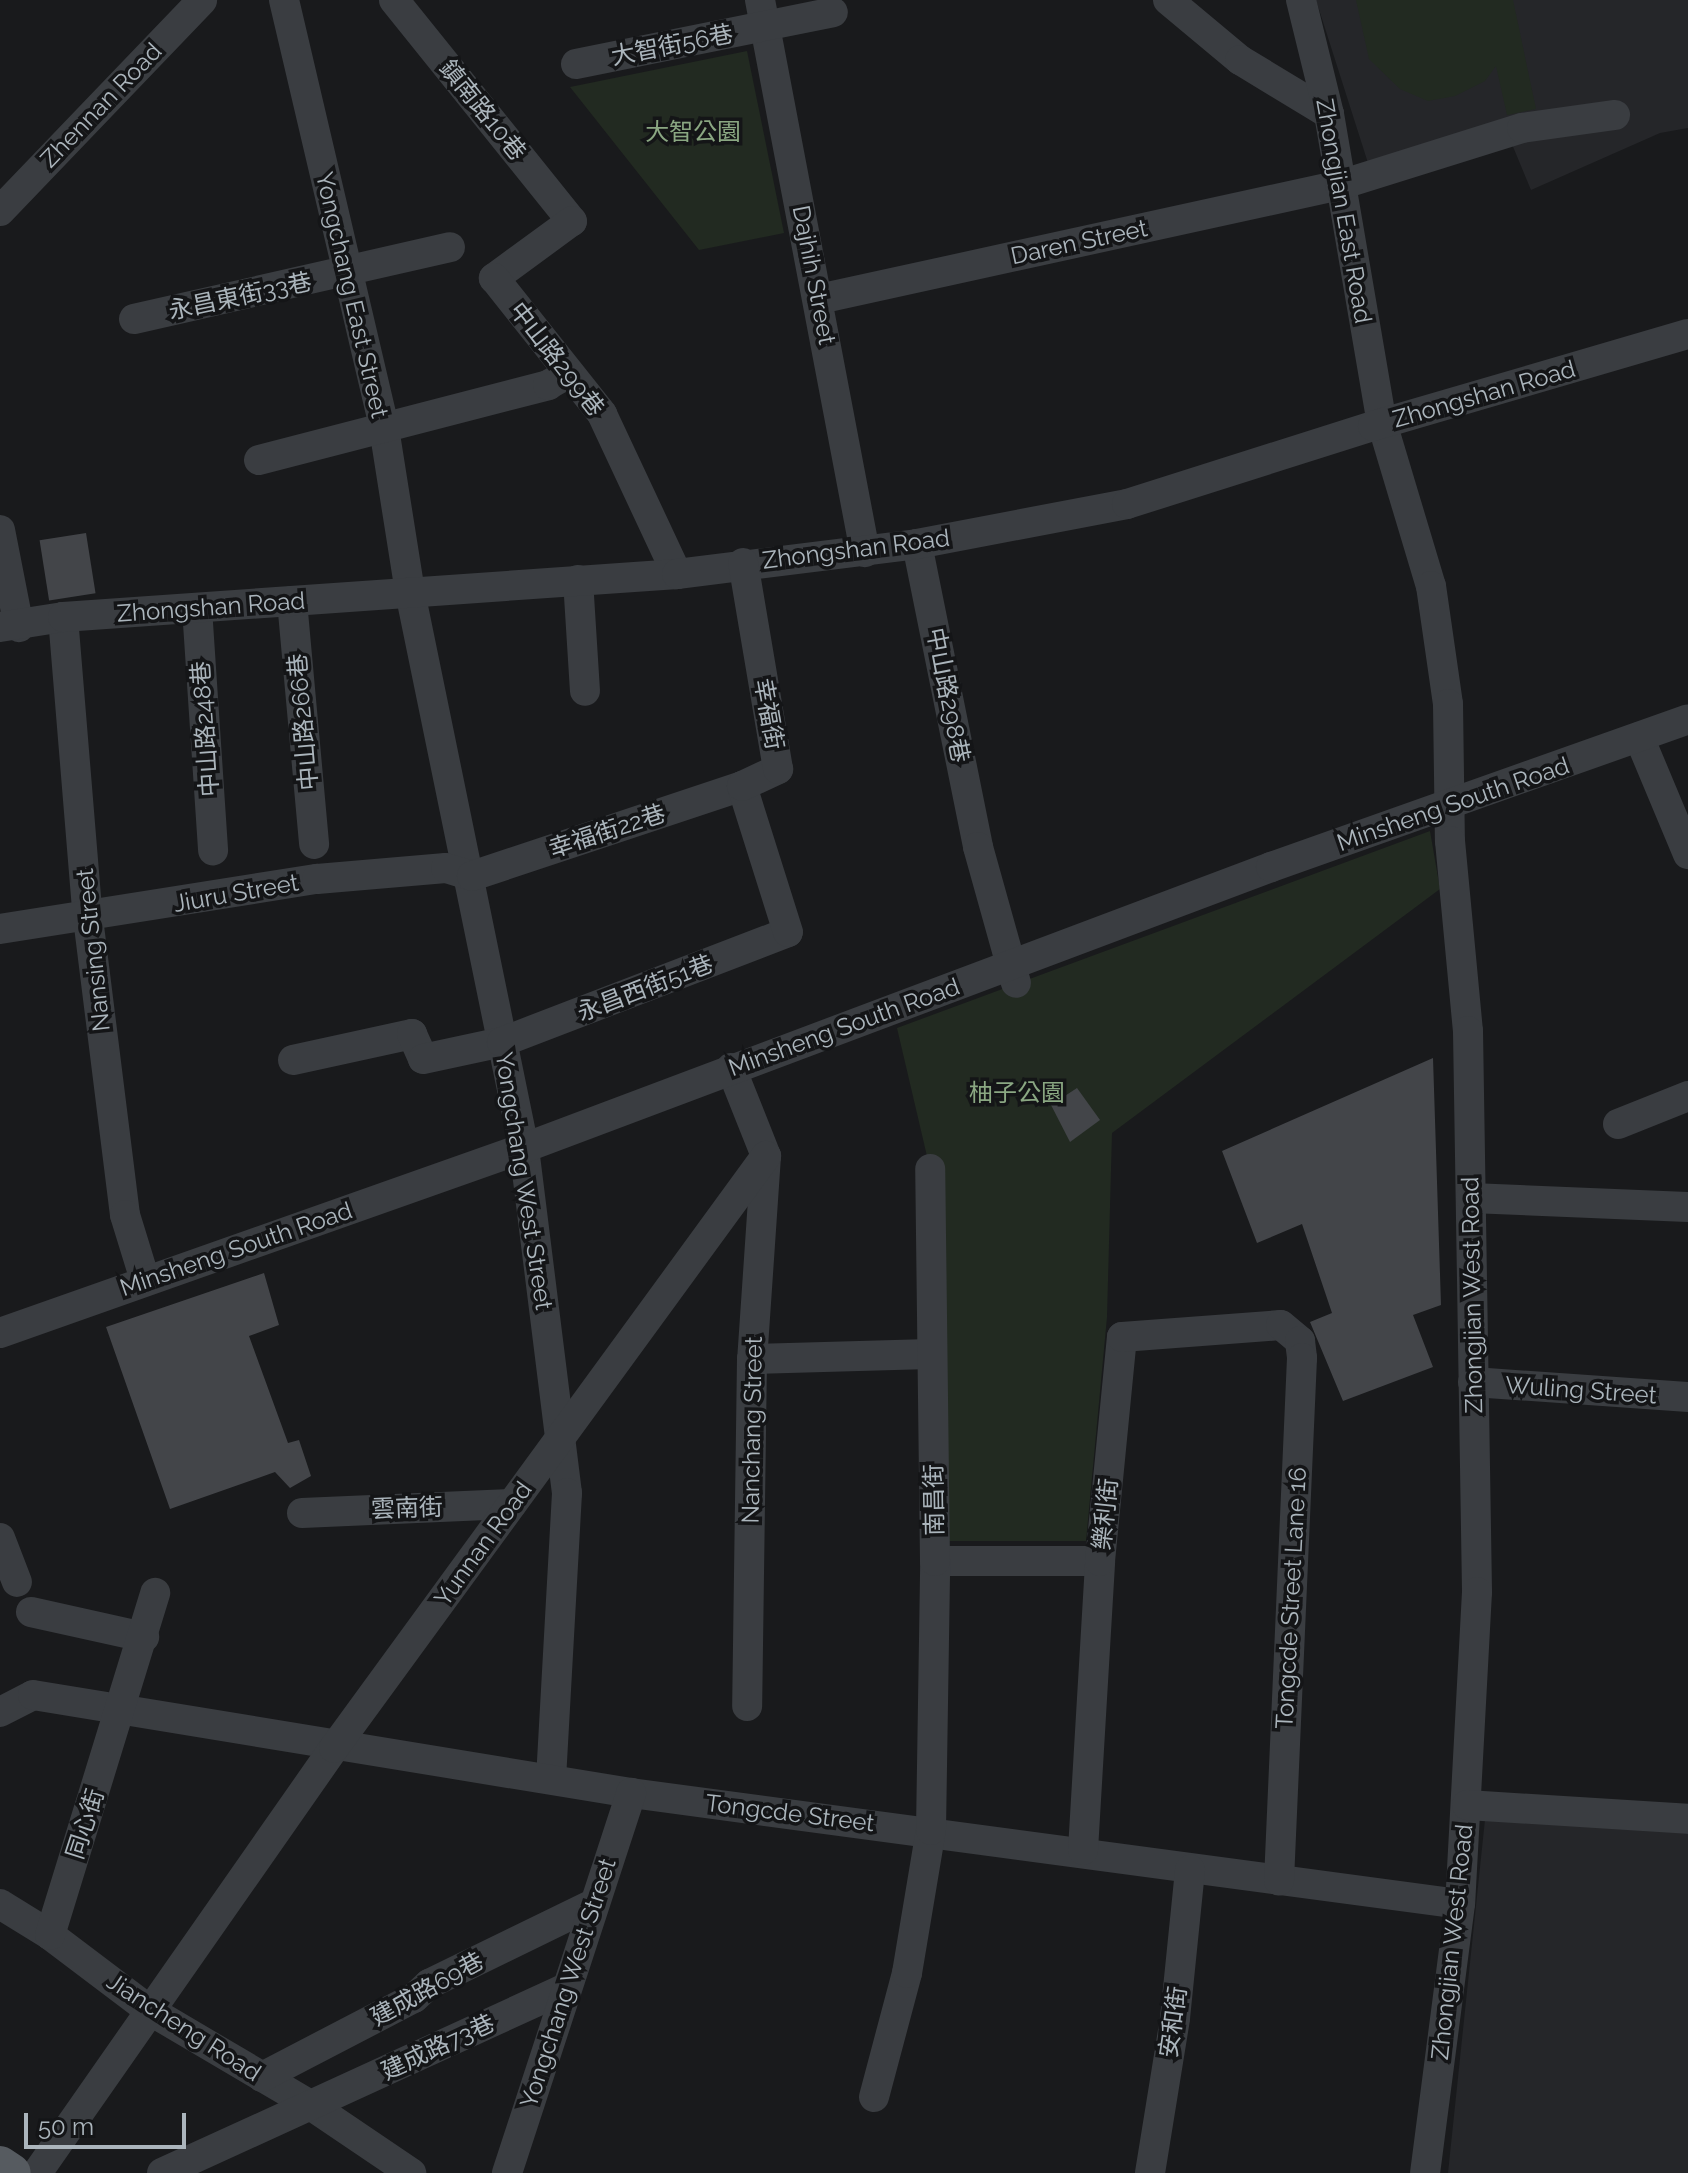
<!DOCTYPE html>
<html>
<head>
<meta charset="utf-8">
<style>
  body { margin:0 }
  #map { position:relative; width:1688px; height:2173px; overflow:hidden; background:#191a1c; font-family:Raleway,"Noto Sans TC",sans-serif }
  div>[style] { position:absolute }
  .built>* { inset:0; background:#252629 }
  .green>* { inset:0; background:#222a21 }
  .building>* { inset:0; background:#434549; transform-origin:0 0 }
  .minor>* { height:30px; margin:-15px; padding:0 15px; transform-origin:15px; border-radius:15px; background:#3a3d41 }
  .major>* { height:38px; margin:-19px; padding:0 19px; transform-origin:19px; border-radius:19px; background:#565b60 }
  span { translate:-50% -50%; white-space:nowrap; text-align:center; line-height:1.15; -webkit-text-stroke:7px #141517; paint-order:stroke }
  .street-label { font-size:24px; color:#abb5bc }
  .park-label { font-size:24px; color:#8aa782 }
  .scale { position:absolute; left:24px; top:2113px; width:162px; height:36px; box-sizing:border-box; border:4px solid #abb5bc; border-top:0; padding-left:10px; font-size:24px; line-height:28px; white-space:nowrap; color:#abb5bc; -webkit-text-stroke:6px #141517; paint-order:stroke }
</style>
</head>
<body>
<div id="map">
  <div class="built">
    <i style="clip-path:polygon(1316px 0,1688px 0,1688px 128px,1660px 133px,1531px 190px,1504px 125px,1368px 163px)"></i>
    <i style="clip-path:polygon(1486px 1810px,1688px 1832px,1688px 2173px,1448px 2173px)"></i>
  </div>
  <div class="green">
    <i style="clip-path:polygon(1356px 0,1513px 0,1536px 109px,1507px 115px,1496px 66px,1485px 81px,1455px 96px,1428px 101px,1400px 89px,1369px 59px)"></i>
    <i style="clip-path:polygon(747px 51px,784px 233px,699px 250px,570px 87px)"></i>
    <i style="clip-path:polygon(1430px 831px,1440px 889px,1112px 1133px,1107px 1317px,1086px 1541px,944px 1541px,930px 1169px,897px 1028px)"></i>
  </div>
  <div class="building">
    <i style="left:86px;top:533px;width:61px;height:47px;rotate:81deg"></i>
    <i style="clip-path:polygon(1433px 1058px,1441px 1305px,1413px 1315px,1433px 1367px,1343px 1401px,1310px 1322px,1332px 1313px,1302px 1224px,1257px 1243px,1222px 1151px)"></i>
    <i style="clip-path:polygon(1077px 1088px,1100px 1120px,1070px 1142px,1051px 1105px)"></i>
    <i style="clip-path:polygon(264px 1273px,279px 1325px,249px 1336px,288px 1443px,299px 1440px,311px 1476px,290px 1488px,275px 1472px,170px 1509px,106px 1327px)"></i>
  </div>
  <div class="minor">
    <i style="left:284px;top:0;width:440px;rotate:76.8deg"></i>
    <i style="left:384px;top:428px;width:166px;rotate:81deg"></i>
    <i style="left:410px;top:592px;width:568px;rotate:78.41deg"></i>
    <i style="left:524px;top:1148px;width:348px;rotate:82.9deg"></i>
    <i style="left:567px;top:1493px;width:285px;rotate:93.2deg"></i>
    <i style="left:394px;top:0;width:284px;rotate:51.2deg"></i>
    <i style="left:572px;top:221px;width:97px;rotate:143.8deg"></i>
    <i style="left:494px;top:278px;width:174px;rotate:51.5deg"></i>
    <i style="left:602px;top:414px;width:177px;rotate:64.9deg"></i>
    <i style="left:760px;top:0;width:562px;rotate:79.23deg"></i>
    <i style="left:1168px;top:0;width:94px;rotate:39.8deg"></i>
    <i style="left:1240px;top:60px;width:104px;rotate:31.2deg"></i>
    <i style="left:1301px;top:0;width:117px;rotate:76.2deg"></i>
    <i style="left:1329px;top:114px;width:314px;rotate:80.3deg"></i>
    <i style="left:1382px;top:423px;width:170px;rotate:73.3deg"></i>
    <i style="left:1431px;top:586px;width:119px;rotate:81.8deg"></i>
    <i style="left:1448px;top:704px;width:137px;rotate:89.2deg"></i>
    <i style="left:1450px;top:841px;width:191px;rotate:84.6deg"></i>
    <i style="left:1468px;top:1031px;width:561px;rotate:89.08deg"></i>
    <i style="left:1477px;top:1592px;width:312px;rotate:93.1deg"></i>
    <i style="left:1460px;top:1904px;width:271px;rotate:97.4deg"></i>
    <i style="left:576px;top:64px;width:262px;rotate:-11.4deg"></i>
    <i style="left:0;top:211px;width:292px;rotate:-46.2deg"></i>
    <i style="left:819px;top:299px;width:533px;rotate:-12.34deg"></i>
    <i style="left:1340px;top:185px;width:191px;rotate:-17.4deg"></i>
    <i style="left:1522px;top:128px;width:94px;rotate:-8deg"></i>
    <i style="left:134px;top:319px;width:324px;rotate:-12.8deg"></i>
    <i style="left:259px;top:460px;width:299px;rotate:-14.5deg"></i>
    <i style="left:548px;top:385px;width:22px;rotate:-30deg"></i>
    <i style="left:0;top:530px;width:99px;rotate:78.9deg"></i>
    <i style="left:917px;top:544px;width:309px;rotate:78.6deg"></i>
    <i style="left:978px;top:847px;width:141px;rotate:74.4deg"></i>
    <i style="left:578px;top:580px;width:111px;rotate:86.4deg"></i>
    <i style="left:292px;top:601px;width:244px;rotate:84.8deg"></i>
    <i style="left:197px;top:608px;width:243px;rotate:86.2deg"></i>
    <i style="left:63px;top:617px;width:302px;rotate:85.3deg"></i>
    <i style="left:88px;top:918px;width:299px;rotate:82.9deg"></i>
    <i style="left:125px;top:1215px;width:68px;rotate:72.9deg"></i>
    <i style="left:0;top:627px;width:64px;rotate:-9deg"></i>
    <i style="left:63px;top:617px;width:616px;rotate:-4.01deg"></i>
    <i style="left:677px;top:574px;width:242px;rotate:-7.1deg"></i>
    <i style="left:917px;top:544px;width:214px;rotate:-10.8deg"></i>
    <i style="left:1127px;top:504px;width:258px;rotate:-17.6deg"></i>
    <i style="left:1373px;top:426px;width:328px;rotate:-16.3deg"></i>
    <i style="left:1639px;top:737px;width:127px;rotate:67.3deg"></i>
    <i style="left:0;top:929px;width:321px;rotate:-9deg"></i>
    <i style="left:317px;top:879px;width:129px;rotate:-4.9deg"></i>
    <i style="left:446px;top:868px;width:27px;rotate:17deg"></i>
    <i style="left:472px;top:876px;width:285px;rotate:-18.4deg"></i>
    <i style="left:293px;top:1060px;width:122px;rotate:-12.3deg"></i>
    <i style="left:412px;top:1034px;width:27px;rotate:66deg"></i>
    <i style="left:423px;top:1059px;width:81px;rotate:-12.1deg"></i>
    <i style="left:502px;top:1042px;width:306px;rotate:-21deg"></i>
    <i style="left:788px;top:932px;width:153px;rotate:-107.5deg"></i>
    <i style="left:742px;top:786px;width:40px;rotate:-25deg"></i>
    <i style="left:778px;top:769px;width:209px;rotate:-99.6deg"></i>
    <i style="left:731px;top:1068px;width:95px;rotate:68.3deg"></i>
    <i style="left:766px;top:1156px;width:203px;rotate:93.9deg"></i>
    <i style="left:752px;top:1359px;width:347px;rotate:90.8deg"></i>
    <i style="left:1618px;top:1124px;width:75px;rotate:-21.8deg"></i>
    <i style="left:1471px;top:1198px;width:217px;rotate:2.4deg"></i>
    <i style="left:0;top:1333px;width:556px;rotate:-19.45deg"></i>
    <i style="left:524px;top:1148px;width:798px;rotate:-20.61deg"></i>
    <i style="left:1271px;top:867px;width:442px;rotate:-19.5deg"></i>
    <i style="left:752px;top:1359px;width:178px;rotate:-1.6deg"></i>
    <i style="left:1473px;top:1382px;width:216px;rotate:4deg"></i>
    <i style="left:302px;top:1513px;width:210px;rotate:-2.5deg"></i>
    <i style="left:0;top:1538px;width:47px;rotate:68.9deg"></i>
    <i style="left:935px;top:1561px;width:165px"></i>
    <i style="left:31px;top:1612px;width:116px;rotate:12.5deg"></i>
    <i style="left:0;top:1712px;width:37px;rotate:-27deg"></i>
    <i style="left:33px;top:1695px;width:606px;rotate:9.31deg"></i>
    <i style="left:631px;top:1793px;width:836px;rotate:7.63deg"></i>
    <i style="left:1467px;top:1805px;width:221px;rotate:3.6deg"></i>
    <i style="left:1083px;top:1850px;width:289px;rotate:-86.6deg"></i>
    <i style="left:1100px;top:1561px;width:225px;rotate:-84.4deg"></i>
    <i style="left:1122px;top:1337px;width:159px;rotate:-4.3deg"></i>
    <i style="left:1281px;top:1325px;width:25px;rotate:40deg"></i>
    <i style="left:1300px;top:1341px;width:17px;rotate:83deg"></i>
    <i style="left:1302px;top:1358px;width:523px;rotate:92.52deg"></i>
    <i style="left:0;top:1904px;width:59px;rotate:31.8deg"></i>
    <i style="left:50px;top:1935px;width:124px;rotate:37.1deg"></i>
    <i style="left:149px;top:2010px;width:189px;rotate:30.5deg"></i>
    <i style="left:312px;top:2106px;width:120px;rotate:34.1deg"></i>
    <i style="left:50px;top:1935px;width:358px;rotate:-72.9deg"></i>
    <i style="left:262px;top:2077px;width:171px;rotate:-27.5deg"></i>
    <i style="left:414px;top:1998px;width:21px;rotate:-43deg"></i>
    <i style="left:429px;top:1984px;width:182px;rotate:-26deg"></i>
    <i style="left:874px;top:2097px;width:128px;rotate:-75.1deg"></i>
    <i style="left:907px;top:1973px;width:145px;rotate:-80.5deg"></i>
    <i style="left:931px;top:1830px;width:269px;rotate:-89.1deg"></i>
    <i style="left:935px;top:1561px;width:392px;rotate:-90.7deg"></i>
    <i style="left:37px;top:2173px;width:518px;rotate:-55.05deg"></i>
    <i style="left:334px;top:1748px;width:733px;rotate:-53.88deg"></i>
    <i style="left:162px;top:2173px;width:442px;rotate:-24.6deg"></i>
    <i style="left:507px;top:2173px;width:400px;rotate:-71.9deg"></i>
    <i style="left:1150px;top:2173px;width:157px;rotate:-80.8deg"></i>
    <i style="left:1175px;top:2018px;width:149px;rotate:-84.2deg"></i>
  </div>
  <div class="major">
    <i style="left:0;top:2165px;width:14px;rotate:34deg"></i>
  </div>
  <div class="street-label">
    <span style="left:672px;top:45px;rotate:-11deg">大智街56巷</span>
    <span style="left:101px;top:105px;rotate:-46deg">Zhennan Road</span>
    <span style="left:483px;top:110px;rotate:51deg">鎮南路10巷</span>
    <span style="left:1344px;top:211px;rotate:80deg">Zhongjian East Road</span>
    <span style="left:1079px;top:242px;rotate:-12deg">Daren Street</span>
    <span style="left:814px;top:275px;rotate:79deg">Dajhih Street</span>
    <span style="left:352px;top:295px;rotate:77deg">Yongchang East Street</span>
    <span style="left:240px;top:296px;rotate:-12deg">永昌東街33巷</span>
    <span style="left:557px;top:359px;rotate:52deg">中山路299巷</span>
    <span style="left:1484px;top:394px;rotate:-16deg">Zhongshan Road</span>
    <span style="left:856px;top:549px;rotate:-7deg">Zhongshan Road</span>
    <span style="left:211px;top:607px;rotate:-4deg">Zhongshan Road</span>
    <span style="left:948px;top:695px;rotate:79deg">中山路298巷</span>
    <span style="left:769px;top:714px;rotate:80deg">幸福街</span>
    <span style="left:303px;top:722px;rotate:-95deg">中山路266巷</span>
    <span style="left:205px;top:729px;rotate:-94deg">中山路248巷</span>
    <span style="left:1453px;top:804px;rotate:-19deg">Minsheng South Road</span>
    <span style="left:607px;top:831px;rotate:-18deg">幸福街22巷</span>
    <span style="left:236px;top:893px;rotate:-10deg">Jiuru Street</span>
    <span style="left:93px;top:950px;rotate:-96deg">Nansing Street</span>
    <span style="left:645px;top:988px;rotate:-21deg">永昌西街51巷</span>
    <span style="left:844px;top:1027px;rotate:-20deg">Minsheng South Road</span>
    <span style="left:524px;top:1181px;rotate:81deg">Yongchang West Street</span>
    <span style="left:236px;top:1249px;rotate:-19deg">Minsheng South Road</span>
    <span style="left:1472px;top:1295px;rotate:-91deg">Zhongjian West Road</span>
    <span style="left:1581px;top:1390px;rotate:4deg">Wuling Street</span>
    <span style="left:752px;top:1430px;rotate:-89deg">Nanchang Street</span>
    <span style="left:934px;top:1500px;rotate:-91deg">南昌街</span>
    <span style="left:407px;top:1508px;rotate:-2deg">雲南街</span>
    <span style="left:1105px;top:1514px;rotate:-84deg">樂利街</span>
    <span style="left:483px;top:1544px;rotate:-54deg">Yunnan Road</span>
    <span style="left:1291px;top:1598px;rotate:-87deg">Tongcde Street Lane 16</span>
    <span style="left:790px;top:1813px;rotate:7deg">Tongcde Street</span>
    <span style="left:85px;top:1824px;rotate:-72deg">同心街</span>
    <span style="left:1452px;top:1942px;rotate:-84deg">Zhongjian West Road</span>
    <span style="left:568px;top:1983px;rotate:-72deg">Yongchang West Street</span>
    <span style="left:427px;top:1989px;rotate:-29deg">建成路69巷</span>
    <span style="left:1173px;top:2022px;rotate:-82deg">安和街</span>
    <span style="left:184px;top:2027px;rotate:33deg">Jiancheng Road</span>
    <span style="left:438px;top:2047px;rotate:-25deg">建成路73巷</span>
  </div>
  <div class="park-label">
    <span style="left:693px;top:132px">大智公園</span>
    <span style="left:1017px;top:1093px">柚子公園</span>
  </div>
  <div class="scale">50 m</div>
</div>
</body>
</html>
